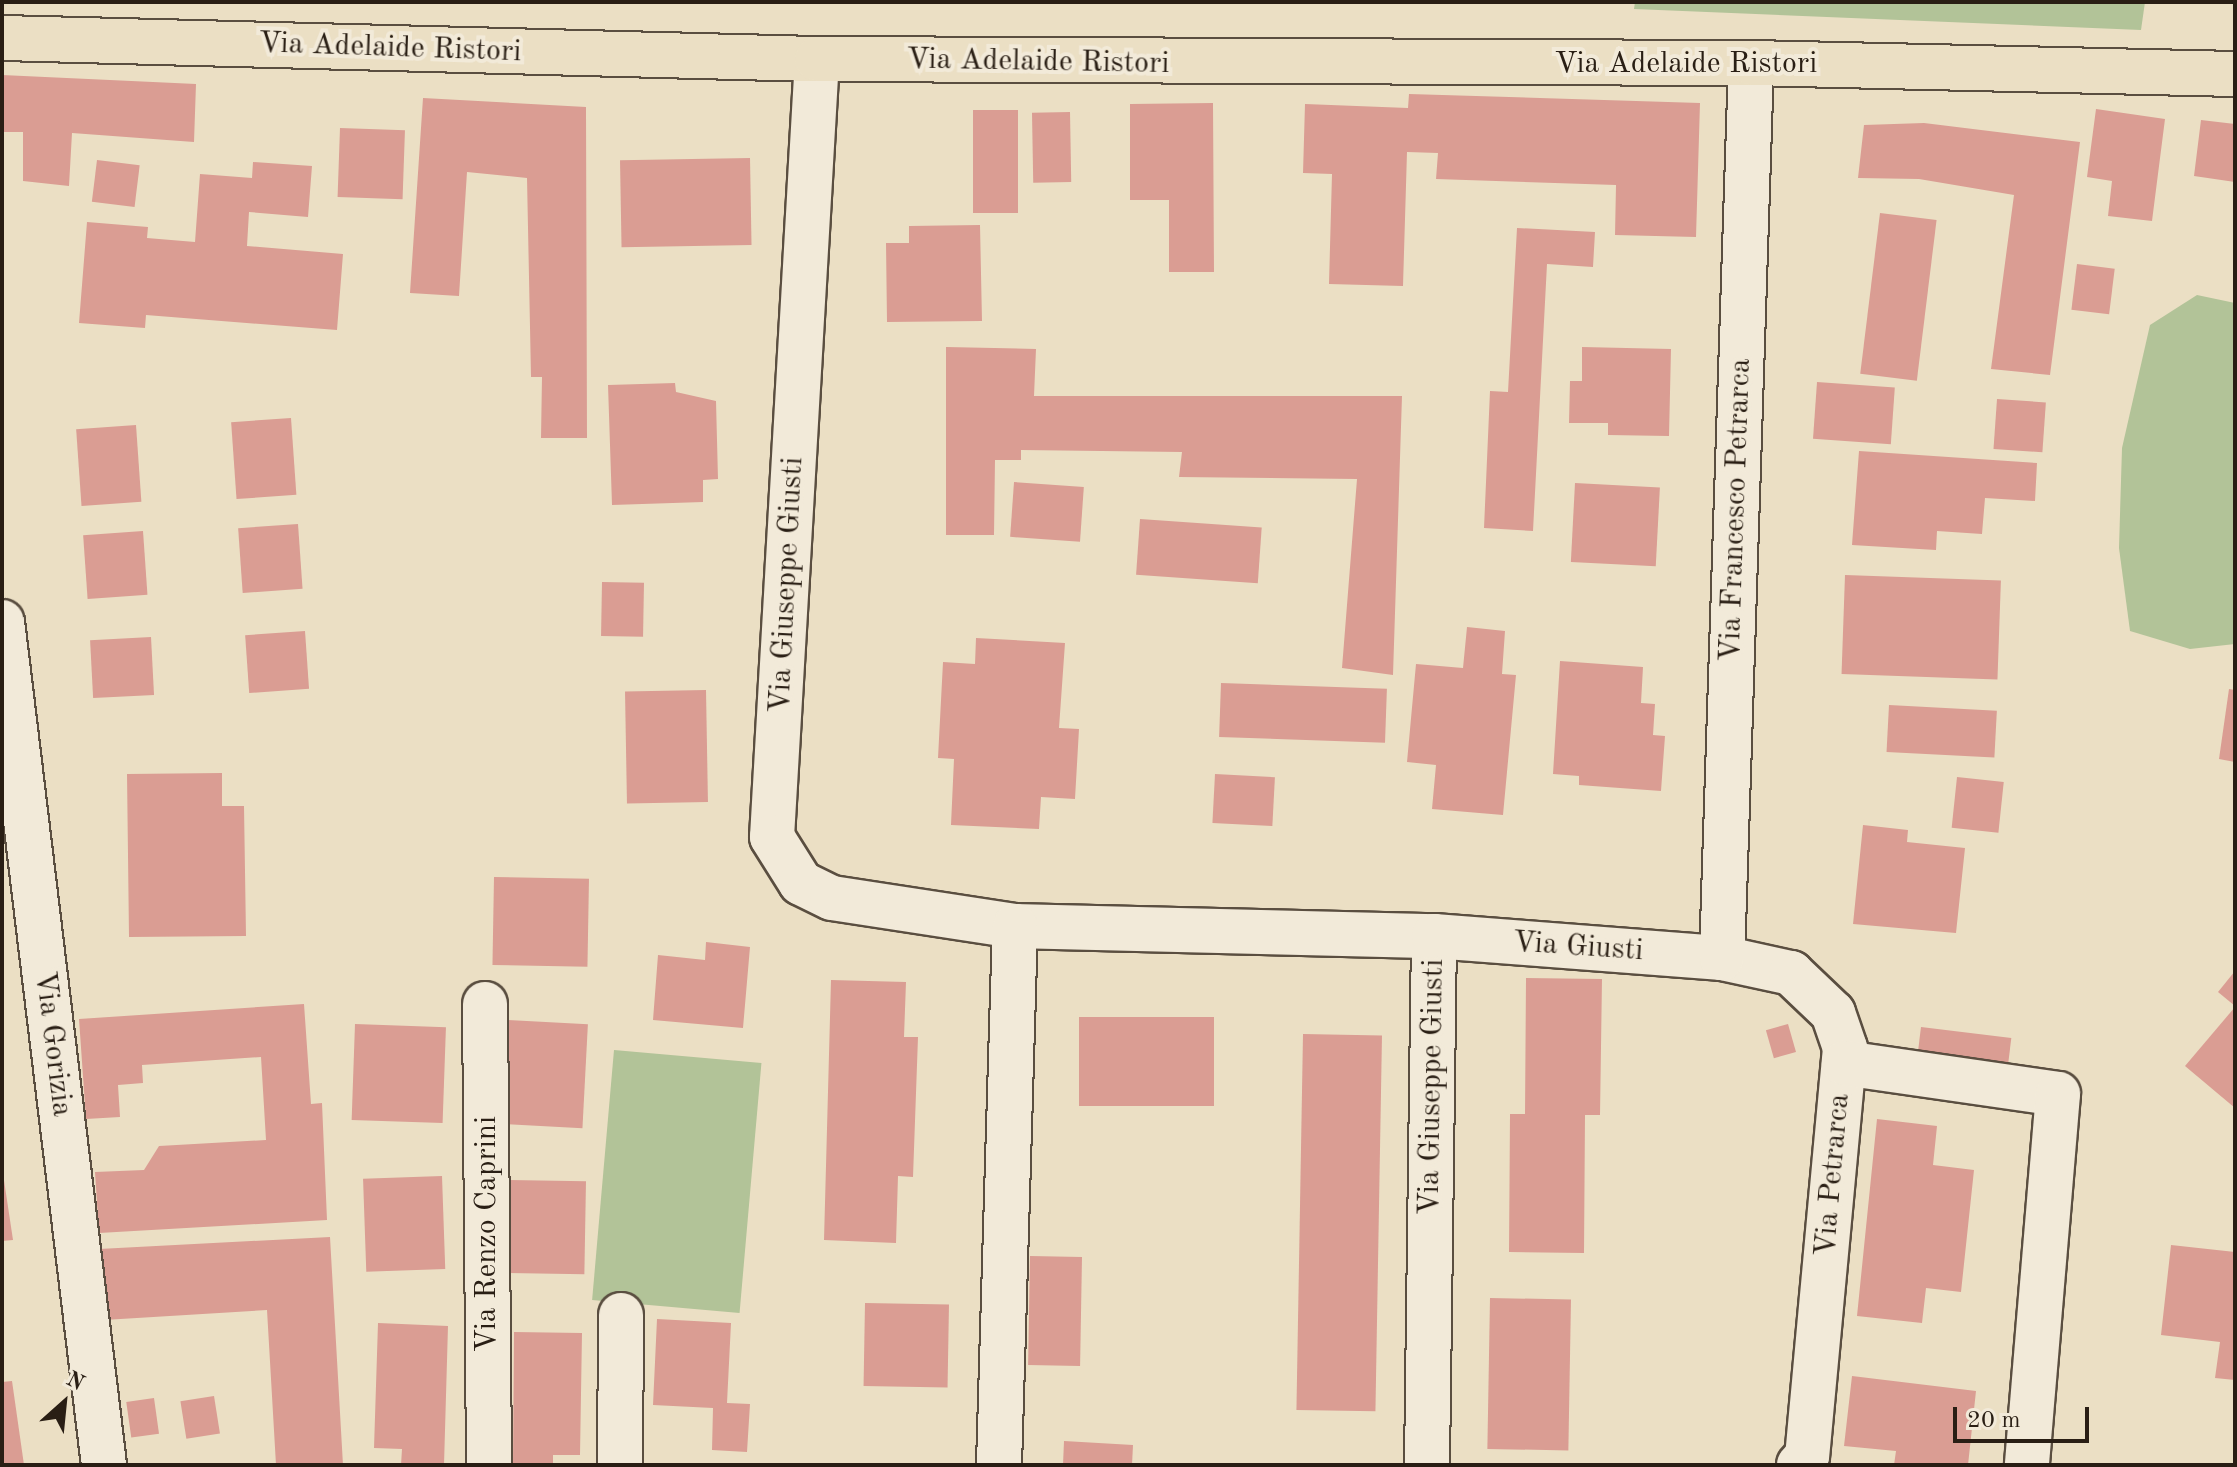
<!DOCTYPE html>
<html>
<head>
<meta charset="utf-8">
<style>
  body { margin:0 }
  #map { position:relative; width:2237px; height:1467px; overflow:hidden; background:#ebdfc4; font-family:"Old Standard TT",serif }
  div>[style] { position:absolute }
  .green>* { inset:0; background:#b2c398; transform-origin:0 0 }
  .building>* { inset:0; background:#da9d93; transform-origin:0 0 }
  .roads { filter:drop-shadow(2px 0 #5a4e40) drop-shadow(-2px 0 #5a4e40) drop-shadow(0 2px #5a4e40) drop-shadow(0 -2px #5a4e40) }
  .minor>* { height:44px; margin:-22px; padding:0 22px; transform-origin:22px; border-radius:22px; background:#f2ead9 }
  .major>* { height:44px; margin:-22px; padding:0 22px; transform-origin:22px; border-radius:22px; background:#ebdfc4 }
  span { translate:-50% -50%; white-space:nowrap; text-align:center; line-height:1.15; -webkit-text-stroke:8px #f2ead9; paint-order:stroke }
  .street-label { font-size:30px; color:#291e14 }
  .frame { position:absolute; inset:0; border:4px solid #291e14; pointer-events:none }
  .north { position:absolute; left:24px; top:1363px; width:80px; height:80px; -webkit-text-stroke:6px #f2ead9; paint-order:stroke; rotate:27deg; font-size:22px; font-weight:700; line-height:32px; text-align:center; color:#291e14 }
  .north::after { content:''; display:block; margin:auto; width:28px; height:36px; background:#291e14; clip-path:polygon(50% 0,100% 100%,50% 72%,0 100%) }
  .scale { position:absolute; left:1953px; top:1407px; width:136px; height:36px; box-sizing:border-box; border:4px solid #291e14; border-top:0; padding-left:10px; font-size:24px; line-height:28px; white-space:nowrap; color:#291e14; -webkit-text-stroke:6px #f2ead9; paint-order:stroke }
</style>
</head>
<body>
<div id="map">
  <div class="green">
    <i style="clip-path:polygon(1635px 2px,2145px 2px,2141px 30px,1634px 9px)"></i>
    <i style="clip-path:polygon(2197px 295px,2235px 303px,2235px 644px,2190px 649px,2130px 631px,2119px 548px,2122px 448px,2150px 325px)"></i>
    <i style="left:614px;top:1050px;width:148px;height:251px;rotate:5deg"></i>
  </div>
  <div class="building">
    <i style="clip-path:polygon(2px 75px,196px 84px,194px 142px,72px 133px,69px 186px,23px 181px,23px 132px,2px 132px)"></i>
    <i style="clip-path:polygon(1409px 94px,1700px 103px,1696px 237px,1615px 235px,1616px 185px,1436px 179px,1438px 153px,1407px 152px,1403px 286px,1329px 284px,1332px 174px,1303px 173px,1305px 104px,1408px 108px)"></i>
    <i style="clip-path:polygon(423px 98px,586px 107px,587px 438px,541px 438px,542px 377px,531px 377px,527px 178px,467px 172px,459px 296px,410px 293px)"></i>
    <i style="clip-path:polygon(1213px 103px,1214px 272px,1169px 272px,1169px 200px,1130px 200px,1130px 104px)"></i>
    <i style="clip-path:polygon(2096px 109px,2165px 119px,2152px 221px,2108px 216px,2112px 181px,2087px 177px)"></i>
    <i style="left:973px;top:110px;width:45px;height:103px"></i>
    <i style="left:1070px;top:112px;width:70px;height:38px;rotate:89deg"></i>
    <i style="clip-path:polygon(2201px 120px,2235px 124px,2235px 182px,2194px 176px)"></i>
    <i style="clip-path:polygon(1924px 123px,2080px 142px,2050px 375px,1991px 369px,2014px 195px,1919px 179px,1858px 178px,1864px 125px)"></i>
    <i style="left:340px;top:128px;width:65px;height:69px;rotate:2deg"></i>
    <i style="left:750px;top:158px;width:87px;height:130px;rotate:89deg"></i>
    <i style="left:97px;top:160px;width:43px;height:42px;rotate:7deg"></i>
    <i style="clip-path:polygon(253px 162px,312px 166px,308px 217px,249px 212px,247px 246px,343px 254px,337px 330px,146px 315px,145px 328px,79px 323px,87px 222px,148px 227px,147px 238px,195px 242px,200px 174px,252px 178px)"></i>
    <i style="left:1880px;top:213px;width:57px;height:162px;rotate:7deg"></i>
    <i style="clip-path:polygon(980px 225px,982px 321px,887px 322px,886px 243px,909px 243px,909px 226px)"></i>
    <i style="clip-path:polygon(1517px 228px,1595px 232px,1593px 267px,1547px 264px,1533px 531px,1484px 528px,1490px 391px,1508px 392px)"></i>
    <i style="left:2077px;top:264px;width:38px;height:46px;rotate:7deg"></i>
    <i style="clip-path:polygon(946px 347px,1036px 349px,1034px 396px,1402px 396px,1393px 675px,1342px 668px,1357px 479px,1179px 477px,1182px 452px,1021px 450px,1021px 460px,995px 460px,994px 535px,946px 535px)"></i>
    <i style="clip-path:polygon(1582px 347px,1671px 349px,1669px 436px,1608px 435px,1608px 423px,1569px 423px,1570px 381px,1582px 381px)"></i>
    <i style="left:1817px;top:382px;width:78px;height:57px;rotate:4deg"></i>
    <i style="clip-path:polygon(675px 383px,676px 392px,716px 401px,718px 479px,703px 480px,703px 502px,612px 505px,608px 385px)"></i>
    <i style="left:1997px;top:399px;width:49px;height:50px;rotate:4deg"></i>
    <i style="left:291px;top:418px;width:77px;height:60px;rotate:86deg"></i>
    <i style="left:136px;top:425px;width:77px;height:60px;rotate:86deg"></i>
    <i style="clip-path:polygon(1859px 451px,2037px 463px,2035px 501px,1985px 498px,1982px 534px,1937px 531px,1936px 550px,1852px 545px)"></i>
    <i style="left:1014px;top:482px;width:70px;height:55px;rotate:4deg"></i>
    <i style="left:1575px;top:483px;width:85px;height:79px;rotate:3deg"></i>
    <i style="left:1140px;top:519px;width:122px;height:56px;rotate:4deg"></i>
    <i style="left:298px;top:524px;width:65px;height:60px;rotate:86deg"></i>
    <i style="left:143px;top:531px;width:64px;height:60px;rotate:86deg"></i>
    <i style="left:1845px;top:575px;width:156px;height:99px;rotate:2deg"></i>
    <i style="left:602px;top:582px;width:42px;height:54px;rotate:1deg"></i>
    <i style="clip-path:polygon(1467px 627px,1505px 631px,1502px 674px,1516px 675px,1503px 815px,1432px 809px,1436px 765px,1407px 762px,1416px 664px,1463px 668px)"></i>
    <i style="left:305px;top:631px;width:58px;height:60px;rotate:86deg"></i>
    <i style="left:151px;top:637px;width:58px;height:61px;rotate:87deg"></i>
    <i style="clip-path:polygon(976px 638px,1065px 643px,1059px 728px,1079px 729px,1075px 799px,1041px 797px,1039px 829px,951px 825px,954px 759px,938px 758px,943px 662px,975px 664px)"></i>
    <i style="clip-path:polygon(1560px 661px,1643px 667px,1641px 703px,1655px 704px,1653px 735px,1665px 736px,1661px 791px,1579px 785px,1579px 776px,1553px 774px)"></i>
    <i style="left:1221px;top:683px;width:166px;height:54px;rotate:2deg"></i>
    <i style="clip-path:polygon(2229px 689px,2235px 690px,2235px 762px,2219px 759px)"></i>
    <i style="left:706px;top:690px;width:112px;height:81px;rotate:89deg"></i>
    <i style="left:1889px;top:705px;width:108px;height:47px;rotate:3deg"></i>
    <i style="clip-path:polygon(222px 773px,222px 806px,244px 806px,246px 936px,129px 937px,127px 774px)"></i>
    <i style="left:1215px;top:774px;width:60px;height:49px;rotate:3deg"></i>
    <i style="left:1957px;top:777px;width:47px;height:51px;rotate:6deg"></i>
    <i style="clip-path:polygon(1863px 825px,1908px 830px,1907px 842px,1965px 848px,1956px 933px,1853px 924px)"></i>
    <i style="left:494px;top:877px;width:95px;height:88px;rotate:1deg"></i>
    <i style="clip-path:polygon(706px 942px,750px 947px,743px 1028px,653px 1020px,658px 955px,705px 960px)"></i>
    <i style="clip-path:polygon(2235px 971px,2235px 1006px,2218px 992px)"></i>
    <i style="clip-path:polygon(1526px 978px,1602px 979px,1600px 1115px,1585px 1115px,1584px 1253px,1509px 1252px,1510px 1114px,1525px 1114px)"></i>
    <i style="clip-path:polygon(831px 980px,906px 982px,904px 1037px,918px 1037px,913px 1177px,898px 1176px,896px 1243px,824px 1240px)"></i>
    <i style="clip-path:polygon(304px 1004px,311px 1104px,322px 1103px,327px 1220px,99px 1233px,95px 1172px,144px 1170px,159px 1146px,266px 1140px,261px 1057px,142px 1065px,143px 1083px,118px 1085px,120px 1117px,86px 1119px,79px 1019px)"></i>
    <i style="clip-path:polygon(2235px 1007px,2235px 1108px,2185px 1066px)"></i>
    <i style="left:1214px;top:1017px;width:89px;height:135px;rotate:90deg"></i>
    <i style="left:506px;top:1020px;width:82px;height:104px;rotate:3deg"></i>
    <i style="left:355px;top:1024px;width:91px;height:96px;rotate:2deg"></i>
    <i style="left:1788px;top:1024px;width:29px;height:23px;rotate:74deg"></i>
    <i style="left:1921px;top:1027px;width:91px;height:35px;rotate:7deg"></i>
    <i style="left:1303px;top:1034px;width:79px;height:376px;rotate:1deg"></i>
    <i style="clip-path:polygon(1877px 1119px,1937px 1126px,1933px 1165px,1974px 1170px,1961px 1292px,1926px 1288px,1922px 1323px,1857px 1316px)"></i>
    <i style="clip-path:polygon(2px 1167px,13px 1240px,2px 1241px)"></i>
    <i style="left:442px;top:1176px;width:93px;height:79px;rotate:88deg"></i>
    <i style="left:509px;top:1180px;width:77px;height:93px;rotate:1deg"></i>
    <i style="clip-path:polygon(330px 1237px,343px 1465px,276px 1465px,267px 1310px,104px 1320px,99px 1249px)"></i>
    <i style="clip-path:polygon(2171px 1245px,2235px 1252px,2235px 1380px,2215px 1378px,2220px 1342px,2161px 1335px)"></i>
    <i style="left:1030px;top:1256px;width:52px;height:109px;rotate:1deg"></i>
    <i style="left:1490px;top:1298px;width:81px;height:151px;rotate:1deg"></i>
    <i style="left:865px;top:1303px;width:84px;height:83px;rotate:1deg"></i>
    <i style="clip-path:polygon(657px 1319px,731px 1323px,727px 1403px,750px 1404px,747px 1452px,712px 1450px,713px 1408px,653px 1405px)"></i>
    <i style="clip-path:polygon(378px 1323px,448px 1326px,444px 1465px,401px 1465px,402px 1449px,374px 1448px)"></i>
    <i style="clip-path:polygon(514px 1332px,582px 1333px,580px 1455px,553px 1455px,553px 1465px,513px 1465px)"></i>
    <i style="clip-path:polygon(1852px 1376px,1976px 1391px,1968px 1465px,1894px 1465px,1896px 1451px,1844px 1446px)"></i>
    <i style="clip-path:polygon(12px 1381px,24px 1465px,2px 1465px,2px 1382px)"></i>
    <i style="left:214px;top:1396px;width:38px;height:34px;rotate:81deg"></i>
    <i style="left:154px;top:1398px;width:36px;height:28px;rotate:82deg"></i>
    <i style="clip-path:polygon(1064px 1441px,1133px 1445px,1132px 1465px,1063px 1465px)"></i>
  </div>
  <div class="roads">
    <div class="minor">
      <i style="left:817px;top:59px;width:779px;rotate:93.31deg"></i>
      <i style="left:772px;top:837px;width:54px;rotate:57.8deg"></i>
      <i style="left:801px;top:883px;width:34px;rotate:26deg"></i>
      <i style="left:832px;top:898px;width:185px;rotate:8.7deg"></i>
      <i style="left:1015px;top:926px;width:419px;rotate:1.4deg"></i>
      <i style="left:1434px;top:936px;width:529px;rotate:90.76deg"></i>
      <i style="left:2px;top:622px;width:849px;rotate:83.1deg"></i>
      <i style="left:1434px;top:936px;width:289px;rotate:4.4deg"></i>
      <i style="left:1722px;top:958px;width:71px;rotate:12.3deg"></i>
      <i style="left:1791px;top:973px;width:58px;rotate:43.6deg"></i>
      <i style="left:1833px;top:1013px;width:37px;rotate:71deg"></i>
      <i style="left:1845px;top:1048px;width:410px;rotate:95.3deg"></i>
      <i style="left:1807px;top:1456px;width:12px;rotate:132deg"></i>
      <i style="left:1722px;top:958px;width:895px;rotate:-88.14deg"></i>
      <i style="left:485px;top:1004px;width:461px;rotate:89.5deg"></i>
      <i style="left:1844px;top:1063px;width:216px;rotate:8.2deg"></i>
      <i style="left:2058px;top:1094px;width:372px;rotate:94.8deg"></i>
      <i style="left:620px;top:1465px;width:150px;rotate:-89.6deg"></i>
      <i style="left:999px;top:1465px;width:539px;rotate:-88.3deg"></i>
    </div>
    <div class="major">
      <i style="left:2px;top:38px;width:815px;rotate:1.48deg"></i>
      <i style="left:817px;top:59px;width:934px;rotate:0.25deg"></i>
      <i style="left:1751px;top:63px;width:484px;rotate:1.3deg"></i>
    </div>
  </div>
  <div class="street-label">
    <span style="left:390px;top:48px;rotate:2deg">Via Adelaide Ristori</span>
    <span style="left:1038px;top:62px;rotate:1deg">Via Adelaide Ristori</span>
    <span style="left:1686px;top:64px">Via Adelaide Ristori</span>
    <span style="left:1736px;top:510px;rotate:-88deg">Via Francesco Petrarca</span>
    <span style="left:787px;top:585px;rotate:-87deg">Via Giuseppe Giusti</span>
    <span style="left:1578px;top:947px;rotate:4deg">Via Giusti</span>
    <span style="left:53px;top:1044px;rotate:83deg">Via Gorizia</span>
    <span style="left:1432px;top:1087px;rotate:-89deg">Via Giuseppe Giusti</span>
    <span style="left:1833px;top:1175px;rotate:-85deg">Via Petrarca</span>
    <span style="left:487px;top:1234px;rotate:-90deg">Via Renzo Caprini</span>
  </div>
  <div class="frame"></div>
  <div class="north">N</div>
  <div class="scale">20 m</div>
</div>
</body>
</html>
